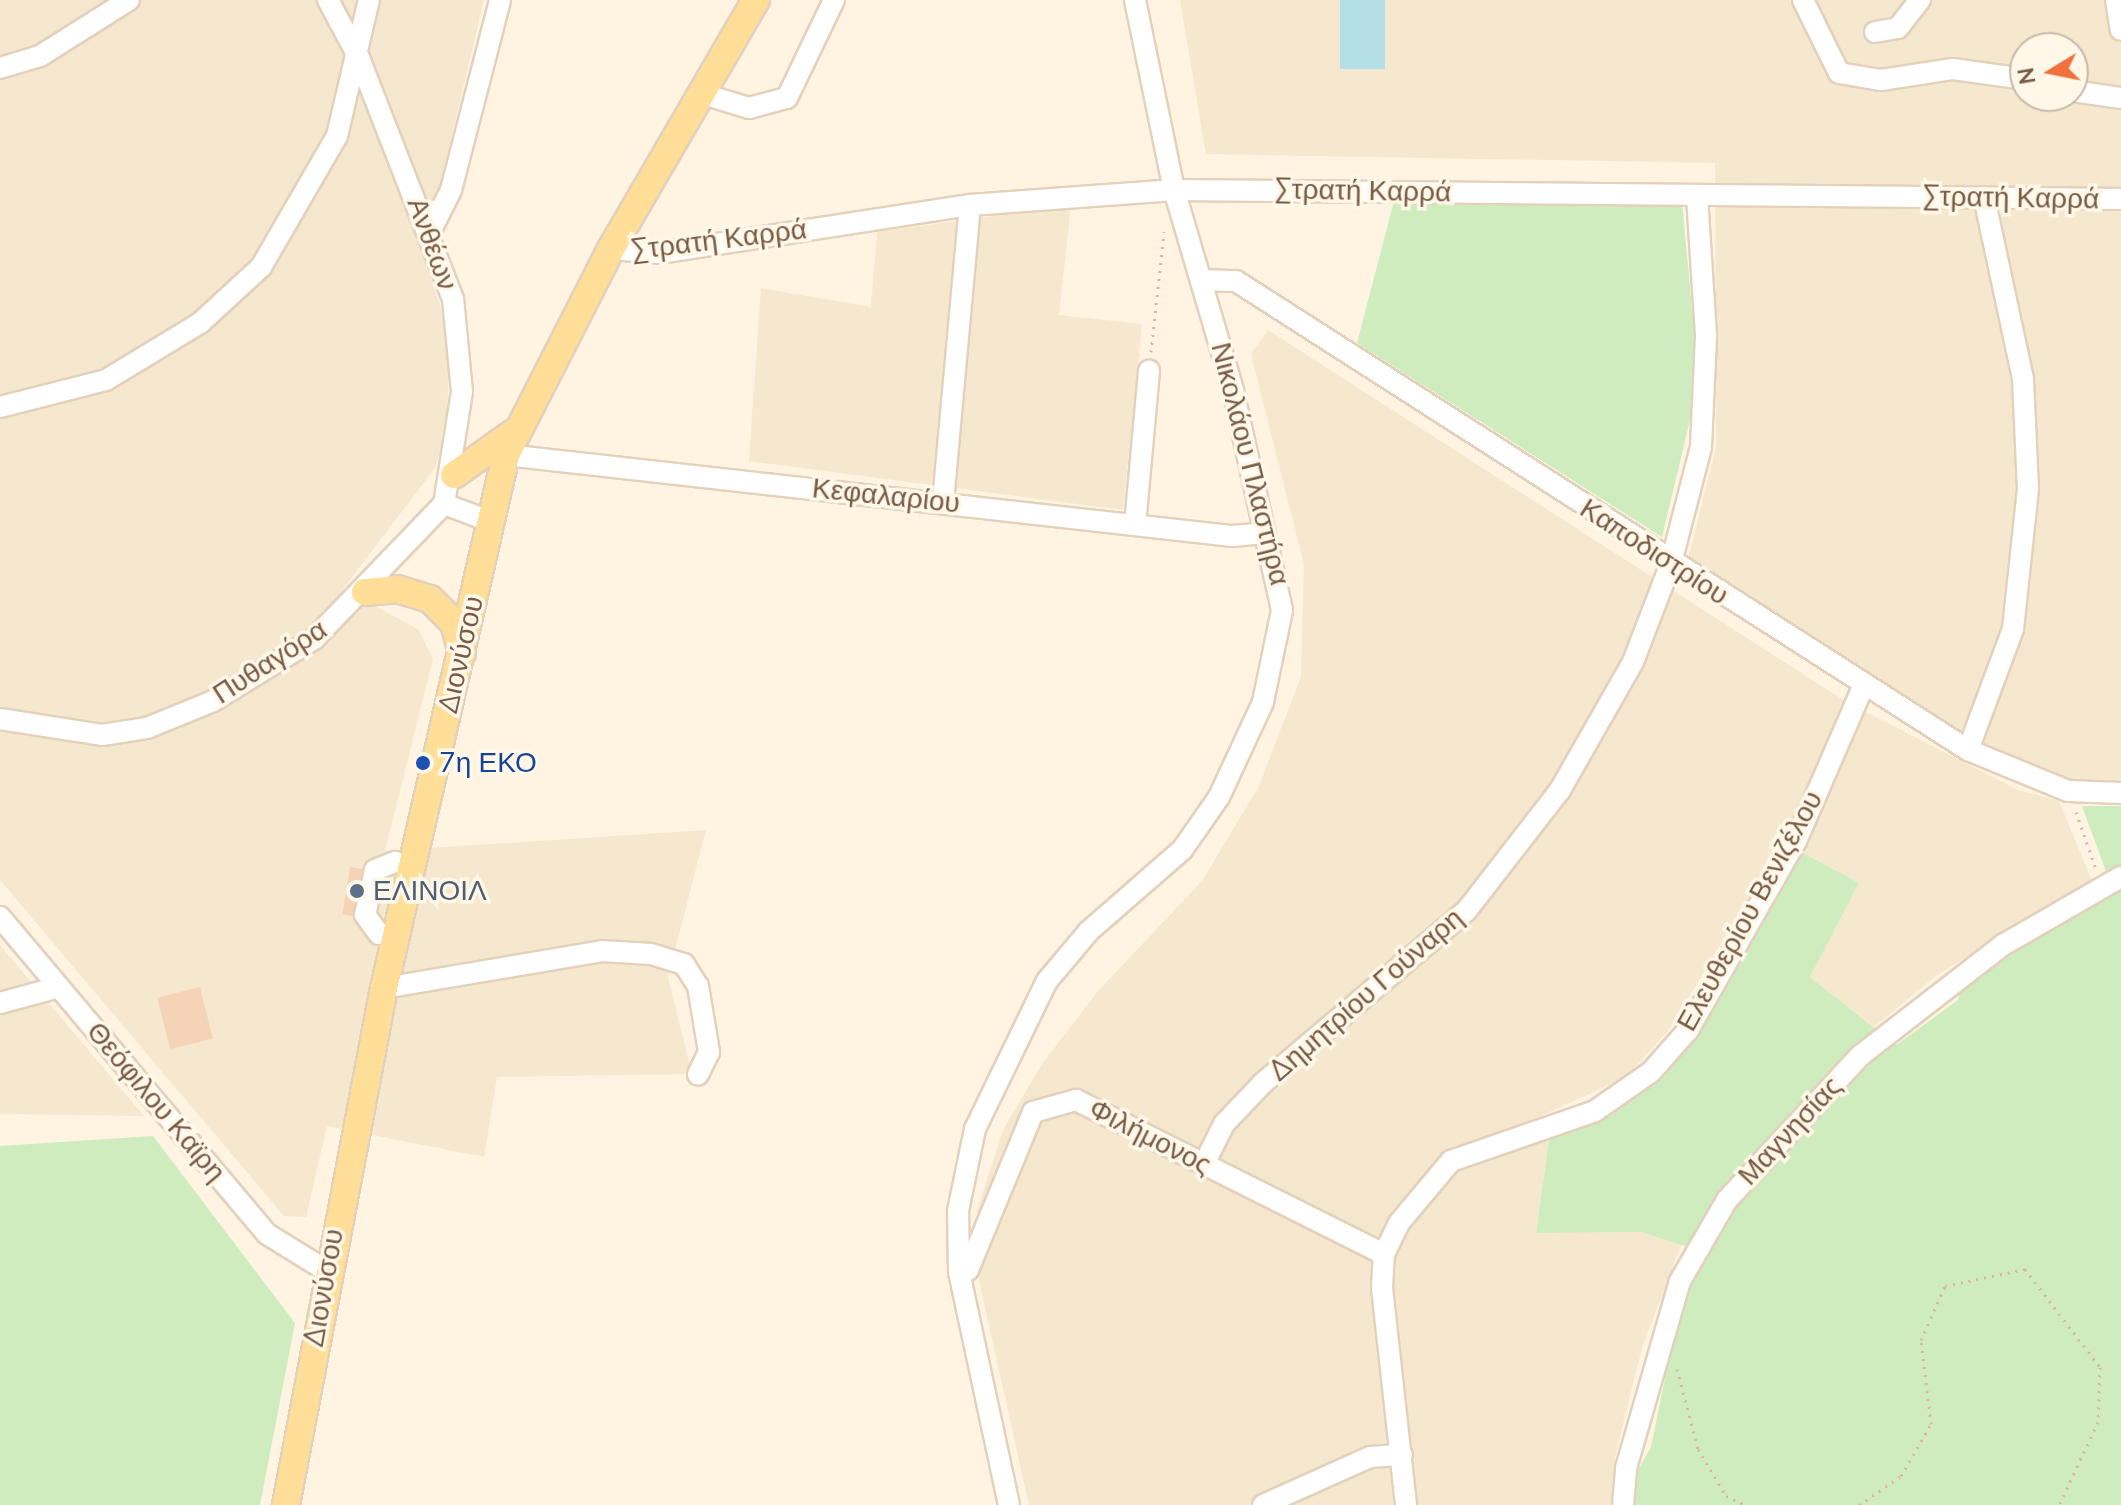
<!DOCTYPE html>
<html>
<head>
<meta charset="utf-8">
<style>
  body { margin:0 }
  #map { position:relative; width:2121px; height:1505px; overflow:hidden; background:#fef4e1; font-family:"Nunito Sans",sans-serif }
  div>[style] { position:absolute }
  .residential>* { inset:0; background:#f6e7cf }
  .green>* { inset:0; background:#ceecbe }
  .water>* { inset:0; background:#b4dee8; transform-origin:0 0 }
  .building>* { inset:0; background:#f5d3b6; transform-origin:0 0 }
  .path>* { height:3px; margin-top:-1.5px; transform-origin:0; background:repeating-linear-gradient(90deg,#dab79a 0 2px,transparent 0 8px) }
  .roads { filter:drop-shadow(2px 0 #e3d1bc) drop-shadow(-2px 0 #e3d1bc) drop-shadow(0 2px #e3d1bc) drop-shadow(0 -2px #e3d1bc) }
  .minor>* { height:20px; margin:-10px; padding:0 10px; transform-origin:10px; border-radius:10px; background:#fff }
  .major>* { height:26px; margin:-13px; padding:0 13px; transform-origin:13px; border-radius:13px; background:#ffdf97 }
  .dots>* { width:22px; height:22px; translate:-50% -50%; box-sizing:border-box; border:4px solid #fff8e9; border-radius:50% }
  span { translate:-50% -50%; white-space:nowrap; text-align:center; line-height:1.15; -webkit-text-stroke:7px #fff8e9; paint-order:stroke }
  .street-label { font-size:28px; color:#775a46 }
  .transit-label { font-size:28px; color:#164399 }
  .left { translate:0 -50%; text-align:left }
  .service-label { font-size:28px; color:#4e5e75 }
  .north { position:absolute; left:2009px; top:32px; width:80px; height:80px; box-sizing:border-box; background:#fff8e9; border:2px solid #c9b9a8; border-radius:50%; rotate:260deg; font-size:22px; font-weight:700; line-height:32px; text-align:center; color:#775a46 }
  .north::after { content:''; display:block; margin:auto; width:28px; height:36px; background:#f1703d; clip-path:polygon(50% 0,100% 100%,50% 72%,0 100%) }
</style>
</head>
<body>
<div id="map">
  <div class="residential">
    <i style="clip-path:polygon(0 0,484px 0,436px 202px,410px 214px,450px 335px,446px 435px,435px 468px,343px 589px,418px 629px,433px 659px,385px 851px,706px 830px,668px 977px,692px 1074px,497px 1077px,484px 1157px,327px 1126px,306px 1217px,284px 1216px,0 880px)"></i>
    <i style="clip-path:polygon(evenodd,1180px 0,2121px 0,2121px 787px,2048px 779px,2006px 762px,1687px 564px,1716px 447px,1715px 163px,1206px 154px,1180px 0,2025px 48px,2073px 48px,2073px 96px,2025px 96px,2025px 48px)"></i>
    <i style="clip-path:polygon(1071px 205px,1059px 315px,1142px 324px,1123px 510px,749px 461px,761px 288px,871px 307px,877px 232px)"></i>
    <i style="clip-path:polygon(1268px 330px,1845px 701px,2018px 790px,2059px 801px,2092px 881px,1937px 975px,1874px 1027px,1810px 977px,1859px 883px,1782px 842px,1669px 1030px,1626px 1077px,1543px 1115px,1549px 1139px,1536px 1233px,1642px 1232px,1682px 1243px,1642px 1348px,1615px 1457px,1613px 1505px,1029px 1505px,979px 1281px,977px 1211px,1003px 1130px,1042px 1064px,1098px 991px,1202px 881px,1258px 788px,1301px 677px,1304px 565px,1251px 354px)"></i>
    <i style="clip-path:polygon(0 945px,144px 1116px,0 1114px)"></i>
  </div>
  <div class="green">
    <i style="clip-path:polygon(1394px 201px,1682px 202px,1694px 331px,1690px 420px,1662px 537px,1357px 343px)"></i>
    <i style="clip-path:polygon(2082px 806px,2121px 806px,2121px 1505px,1634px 1505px,1633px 1479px,1651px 1447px,1674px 1335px,1703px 1252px,1642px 1232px,1536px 1233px,1549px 1139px,1601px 1120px,1687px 1046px,1803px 853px,1859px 883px,1810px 977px,1896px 1045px,1958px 1000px,1965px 978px,2114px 893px)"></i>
    <i style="clip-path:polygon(153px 1136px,295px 1323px,260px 1505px,0 1505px,0 1146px)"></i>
  </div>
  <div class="water">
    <i style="left:1340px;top:0;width:45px;height:69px"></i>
  </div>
  <div class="building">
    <i style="left:350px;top:867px;width:30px;height:48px;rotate:9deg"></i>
    <i style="left:200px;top:987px;width:53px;height:44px;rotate:76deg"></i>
  </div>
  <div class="path">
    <i style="left:1151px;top:352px;width:121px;rotate:-83.8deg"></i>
    <i style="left:2076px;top:812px;width:60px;rotate:70.7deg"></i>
    <i style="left:1677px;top:1369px;width:83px;rotate:75.3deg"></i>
    <i style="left:1698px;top:1449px;width:55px;rotate:59.2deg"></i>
    <i style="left:1726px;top:1496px;width:21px;rotate:25deg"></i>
    <i style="left:1859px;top:1505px;width:51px;rotate:-34.6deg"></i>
    <i style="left:1901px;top:1476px;width:60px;rotate:-60deg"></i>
    <i style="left:1931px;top:1424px;width:85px;rotate:-96.8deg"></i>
    <i style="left:1921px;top:1340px;width:59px;rotate:-66deg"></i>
    <i style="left:1945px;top:1286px;width:82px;rotate:-12deg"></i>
    <i style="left:2025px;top:1269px;width:123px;rotate:52.6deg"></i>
    <i style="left:2100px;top:1367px;width:55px;rotate:92.1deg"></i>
    <i style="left:2098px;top:1422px;width:92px;rotate:115.2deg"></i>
  </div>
  <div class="roads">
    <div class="minor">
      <i style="left:1803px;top:0;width:81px;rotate:63.7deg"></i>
      <i style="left:1839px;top:73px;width:43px;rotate:9.5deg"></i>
      <i style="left:1881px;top:80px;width:73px;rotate:-8.7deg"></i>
      <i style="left:1953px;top:69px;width:73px;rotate:7.9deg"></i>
      <i style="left:2116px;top:0;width:30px;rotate:81deg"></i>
      <i style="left:1875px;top:32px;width:23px;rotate:-10deg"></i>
      <i style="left:1898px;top:28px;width:36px;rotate:-52deg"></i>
      <i style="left:0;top:68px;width:42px;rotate:-16.7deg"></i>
      <i style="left:40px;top:56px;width:105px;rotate:-32.2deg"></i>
      <i style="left:2073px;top:91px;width:49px;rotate:8.3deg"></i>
      <i style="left:703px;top:94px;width:48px;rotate:16.9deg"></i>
      <i style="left:749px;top:108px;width:39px;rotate:-15deg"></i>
      <i style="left:787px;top:98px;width:109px;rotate:-64.4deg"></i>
      <i style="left:430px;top:232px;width:47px;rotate:-63.4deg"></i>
      <i style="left:451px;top:190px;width:196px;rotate:-75.5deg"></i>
      <i style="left:611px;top:249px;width:48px;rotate:4.8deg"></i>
      <i style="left:659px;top:253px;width:315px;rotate:-8.8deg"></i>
      <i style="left:970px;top:205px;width:205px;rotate:-4.2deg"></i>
      <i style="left:1174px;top:190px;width:947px;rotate:0.54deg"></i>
      <i style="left:1202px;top:280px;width:34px;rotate:2deg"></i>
      <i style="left:1236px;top:281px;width:869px;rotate:32.65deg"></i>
      <i style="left:1968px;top:750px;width:108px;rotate:22.3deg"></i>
      <i style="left:2068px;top:791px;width:53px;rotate:2.2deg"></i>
      <i style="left:0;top:407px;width:109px;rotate:-14.3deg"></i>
      <i style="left:106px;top:380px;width:110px;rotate:-31.2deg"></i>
      <i style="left:200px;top:323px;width:83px;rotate:-42.6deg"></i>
      <i style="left:261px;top:267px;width:151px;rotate:-59.9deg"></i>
      <i style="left:337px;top:136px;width:140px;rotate:-76.8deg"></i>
      <i style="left:506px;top:455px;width:731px;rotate:6.37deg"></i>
      <i style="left:1232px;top:536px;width:33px;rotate:-5deg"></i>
      <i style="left:943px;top:502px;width:298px;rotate:-84.8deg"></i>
      <i style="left:444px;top:504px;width:51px;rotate:20.6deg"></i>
      <i style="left:1135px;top:525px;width:155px;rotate:-84.8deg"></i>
      <i style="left:0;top:719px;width:103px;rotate:8.9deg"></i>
      <i style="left:102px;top:735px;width:46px;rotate:-8.8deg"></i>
      <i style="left:147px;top:728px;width:71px;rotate:-22.2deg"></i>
      <i style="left:213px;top:701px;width:119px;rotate:-31.5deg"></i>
      <i style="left:314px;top:639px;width:187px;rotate:-46.1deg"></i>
      <i style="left:444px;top:504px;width:113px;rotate:-80.9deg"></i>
      <i style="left:462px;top:392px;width:93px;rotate:-95.5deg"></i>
      <i style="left:453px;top:299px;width:259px;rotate:-111.3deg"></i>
      <i style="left:359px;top:58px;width:66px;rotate:-118.1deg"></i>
      <i style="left:1968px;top:750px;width:129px;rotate:-69.6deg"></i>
      <i style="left:2013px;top:629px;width:141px;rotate:-83.9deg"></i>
      <i style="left:2028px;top:489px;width:110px;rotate:-92.6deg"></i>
      <i style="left:2023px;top:379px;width:186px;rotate:-102.1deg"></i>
      <i style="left:0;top:917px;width:414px;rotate:49.9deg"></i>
      <i style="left:267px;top:1234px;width:70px;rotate:31.7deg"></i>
      <i style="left:379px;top:934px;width:24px;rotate:-126deg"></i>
      <i style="left:365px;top:915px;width:46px;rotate:-77.5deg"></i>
      <i style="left:375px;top:870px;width:22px;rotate:-22deg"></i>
      <i style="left:384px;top:988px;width:221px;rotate:-9.6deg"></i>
      <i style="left:602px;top:951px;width:49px;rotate:3.5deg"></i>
      <i style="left:651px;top:954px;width:34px;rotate:17deg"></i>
      <i style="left:684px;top:964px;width:26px;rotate:58deg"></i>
      <i style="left:698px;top:986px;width:67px;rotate:80.5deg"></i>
      <i style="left:709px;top:1052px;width:25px;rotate:116deg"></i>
      <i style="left:0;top:1003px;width:61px;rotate:-15.2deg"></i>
      <i style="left:1204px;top:1164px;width:45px;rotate:-63.4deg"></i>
      <i style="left:1224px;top:1124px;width:57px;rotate:-46.4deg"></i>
      <i style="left:1263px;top:1083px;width:267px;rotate:-40.3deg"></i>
      <i style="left:1467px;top:910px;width:152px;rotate:-52.2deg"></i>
      <i style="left:1560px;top:790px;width:147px;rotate:-60.3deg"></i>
      <i style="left:1633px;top:662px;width:106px;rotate:-69deg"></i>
      <i style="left:1671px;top:563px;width:120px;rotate:-75.5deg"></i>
      <i style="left:1701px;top:447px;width:112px;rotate:-87.4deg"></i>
      <i style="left:1706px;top:335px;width:140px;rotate:-93.7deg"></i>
      <i style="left:959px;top:1272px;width:9px;rotate:-13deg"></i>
      <i style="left:968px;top:1270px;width:171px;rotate:-67.6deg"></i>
      <i style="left:1033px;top:1112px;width:45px;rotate:-15.6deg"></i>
      <i style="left:1076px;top:1100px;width:344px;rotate:26.6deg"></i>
      <i style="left:1009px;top:1505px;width:238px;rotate:-102.1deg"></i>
      <i style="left:959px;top:1272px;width:61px;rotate:-90.9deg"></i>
      <i style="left:958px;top:1211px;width:84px;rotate:-78.3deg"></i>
      <i style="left:975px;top:1129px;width:165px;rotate:-64.1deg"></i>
      <i style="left:1047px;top:981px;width:65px;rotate:-50deg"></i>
      <i style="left:1089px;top:931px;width:123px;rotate:-41.1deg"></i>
      <i style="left:1182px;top:850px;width:65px;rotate:-55.1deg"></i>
      <i style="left:1219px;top:797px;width:105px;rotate:-65.1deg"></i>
      <i style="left:1263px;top:702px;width:94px;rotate:-78.3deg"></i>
      <i style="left:1282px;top:610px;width:225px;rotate:-102.6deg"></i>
      <i style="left:1233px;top:390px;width:209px;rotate:-106.4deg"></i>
      <i style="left:1174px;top:190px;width:194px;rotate:-101.6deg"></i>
      <i style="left:1263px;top:1505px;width:117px;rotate:-24.2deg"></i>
      <i style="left:1370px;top:1457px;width:32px;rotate:-4deg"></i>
      <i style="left:1406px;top:1505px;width:217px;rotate:-96.3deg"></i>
      <i style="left:1382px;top:1289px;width:35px;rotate:-87deg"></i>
      <i style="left:1384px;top:1254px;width:34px;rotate:-64deg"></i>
      <i style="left:1399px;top:1223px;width:81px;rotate:-50deg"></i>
      <i style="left:1451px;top:1161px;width:152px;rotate:-19.1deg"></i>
      <i style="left:1595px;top:1111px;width:68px;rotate:-34.9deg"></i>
      <i style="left:1651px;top:1072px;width:56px;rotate:-48.6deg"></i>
      <i style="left:1688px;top:1030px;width:218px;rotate:-60.3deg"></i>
      <i style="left:1796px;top:841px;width:168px;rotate:-66.5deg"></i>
      <i style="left:1623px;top:1505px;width:37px;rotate:-85deg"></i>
      <i style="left:1626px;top:1468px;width:195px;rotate:-73.9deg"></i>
      <i style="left:1680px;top:1281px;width:94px;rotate:-59.9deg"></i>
      <i style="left:1727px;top:1200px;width:197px;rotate:-47.3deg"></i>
      <i style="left:1861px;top:1055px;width:180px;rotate:-37.8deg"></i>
      <i style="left:2003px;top:945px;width:136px;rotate:-30deg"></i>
    </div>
    <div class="major">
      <i style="left:454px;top:475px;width:72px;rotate:-35.4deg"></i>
      <i style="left:365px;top:592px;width:32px;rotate:-5deg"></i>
      <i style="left:397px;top:589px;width:34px;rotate:17deg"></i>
      <i style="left:430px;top:599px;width:34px;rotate:45deg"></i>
      <i style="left:454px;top:623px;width:31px;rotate:75deg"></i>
      <i style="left:286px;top:1505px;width:526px;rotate:-79.27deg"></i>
      <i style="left:384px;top:988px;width:547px;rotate:-77.11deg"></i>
      <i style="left:506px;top:455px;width:231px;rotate:-63deg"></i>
      <i style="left:611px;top:249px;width:288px;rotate:-59.8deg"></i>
    </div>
  </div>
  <div class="dots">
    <i style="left:423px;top:763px;background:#1a4fb4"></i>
    <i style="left:357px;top:891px;background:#5c6f8a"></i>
  </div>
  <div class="street-label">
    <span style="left:1363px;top:191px;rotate:1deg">Στρατή Καρρά</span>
    <span style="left:2011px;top:198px;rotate:1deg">Στρατή Καρρά</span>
    <span style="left:719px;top:240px;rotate:-7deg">Στρατή Καρρά</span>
    <span style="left:432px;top:244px;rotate:70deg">Ανθέων</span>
    <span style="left:1250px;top:464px;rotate:76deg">Νικολάου Πλαστήρα</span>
    <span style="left:886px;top:496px;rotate:6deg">Κεφαλαρίου</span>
    <span style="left:1654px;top:552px;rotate:33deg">Καποδιστρίου</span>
    <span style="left:461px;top:655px;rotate:-77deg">Διονύσου</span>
    <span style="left:270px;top:662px;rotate:-33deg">Πυθαγόρα</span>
    <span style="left:1750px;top:911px;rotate:-61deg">Ελευθερίου Βενιζέλου</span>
    <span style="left:1366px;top:995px;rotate:-41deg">Δημητρίου Γούναρη</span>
    <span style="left:156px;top:1102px;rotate:50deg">Θεόφιλου Καϊρη</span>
    <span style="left:1790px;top:1131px;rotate:-47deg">Μαγνησίας</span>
    <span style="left:1150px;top:1137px;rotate:27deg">Φιλήμονος</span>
    <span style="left:324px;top:1288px;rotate:-80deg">Διονύσου</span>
  </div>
  <div class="transit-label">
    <span class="left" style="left:439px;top:763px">7η ΕΚΟ</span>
  </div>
  <div class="service-label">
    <span class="left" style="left:373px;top:891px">ΕΛΙΝΟΙΛ</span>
  </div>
  <div class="north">N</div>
</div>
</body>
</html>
